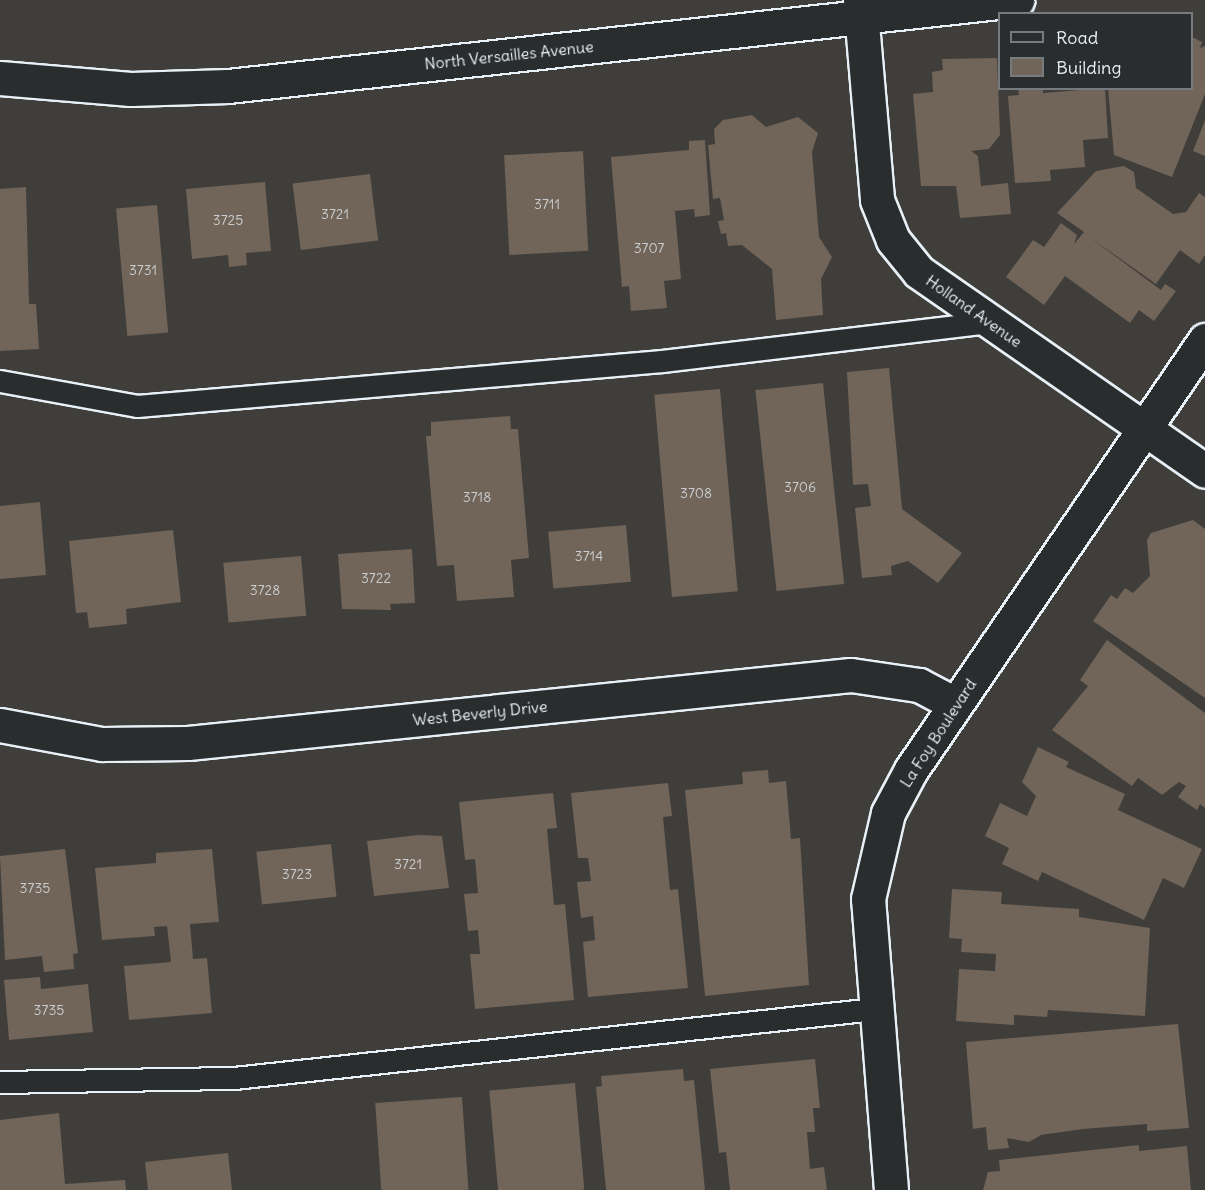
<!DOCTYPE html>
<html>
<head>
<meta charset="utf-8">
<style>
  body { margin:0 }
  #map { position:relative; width:1205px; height:1190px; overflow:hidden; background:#3f3e3b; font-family:Delius,sans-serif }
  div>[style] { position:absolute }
  .building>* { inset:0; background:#716458; transform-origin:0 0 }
  .roads { filter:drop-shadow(2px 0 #e8f1f8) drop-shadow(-2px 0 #e8f1f8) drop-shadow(0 2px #e8f1f8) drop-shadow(0 -2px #e8f1f8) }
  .service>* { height:21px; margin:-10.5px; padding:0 10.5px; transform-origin:10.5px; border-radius:10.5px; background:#2a2d2e }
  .minor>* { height:33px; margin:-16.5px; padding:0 16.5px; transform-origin:16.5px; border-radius:16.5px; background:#2a2d2e }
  span { translate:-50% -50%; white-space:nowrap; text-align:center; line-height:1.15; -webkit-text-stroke:5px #2a2d2e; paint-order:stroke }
  .number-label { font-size:14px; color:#caced0 }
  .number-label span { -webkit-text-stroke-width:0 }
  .street-label { font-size:16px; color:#e8f1f8 }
  .legend { position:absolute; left:998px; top:12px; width:195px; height:78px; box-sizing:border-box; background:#2a2d2e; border:2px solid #767b7f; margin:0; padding:8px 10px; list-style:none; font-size:18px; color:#e8f1f8 }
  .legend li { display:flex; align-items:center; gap:12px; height:30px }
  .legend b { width:30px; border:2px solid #767b7f }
</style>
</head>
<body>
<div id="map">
  <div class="building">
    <i style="clip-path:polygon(1192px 37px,1202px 42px,1200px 48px,1205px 46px,1205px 94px,1172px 177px,1114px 155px,1108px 88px,1192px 88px)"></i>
    <i style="clip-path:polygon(997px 58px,1000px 135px,989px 149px,971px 151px,978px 156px,981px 186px,1008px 183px,1011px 214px,960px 218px,956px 186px,921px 186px,913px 94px,933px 92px,932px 72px,943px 70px,942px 59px)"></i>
    <i style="clip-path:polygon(1018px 88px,1043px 88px,1043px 93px,1105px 88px,1108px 138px,1083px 140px,1085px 167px,1050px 170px,1051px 181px,1015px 183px,1008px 96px,1019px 95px)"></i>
    <i style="clip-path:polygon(752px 115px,766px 127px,798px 117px,818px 133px,812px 152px,819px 237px,832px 257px,821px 279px,823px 315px,776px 320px,772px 269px,742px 245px,728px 246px,726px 233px,721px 234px,718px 221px,724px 220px,720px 198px,713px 199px,708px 145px,715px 144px,714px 129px,723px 120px)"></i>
    <i style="clip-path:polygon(1205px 120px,1205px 156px,1193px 151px)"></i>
    <i style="clip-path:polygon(705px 140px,710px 215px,695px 217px,694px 209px,675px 211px,681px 279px,664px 281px,667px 308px,631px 311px,629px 286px,622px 287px,611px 157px,689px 150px,689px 141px)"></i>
    <i style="left:583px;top:151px;width:100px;height:79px;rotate:87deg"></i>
    <i style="clip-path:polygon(1124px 166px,1134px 172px,1136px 188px,1173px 214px,1186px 212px,1199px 193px,1205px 197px,1205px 255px,1199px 264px,1180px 250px,1156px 284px,1088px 236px,1161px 290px,1165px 284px,1176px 291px,1154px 321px,1139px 310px,1130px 323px,1065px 276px,1044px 305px,1006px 277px,1033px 240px,1044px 247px,1061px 223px,1077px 235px,1074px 244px,1084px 232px,1057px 213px,1096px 171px)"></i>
    <i style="left:370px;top:174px;width:67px;height:78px;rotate:83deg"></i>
    <i style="clip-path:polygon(265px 182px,271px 251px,246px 253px,247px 265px,229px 267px,228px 255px,192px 259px,186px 189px)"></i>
    <i style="clip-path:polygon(26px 187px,29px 304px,36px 304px,39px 349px,0 351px,0 189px)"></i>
    <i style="left:157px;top:205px;width:128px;height:41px;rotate:85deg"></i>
    <i style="clip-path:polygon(889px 368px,902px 509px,962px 553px,938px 583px,908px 561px,891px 566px,892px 575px,862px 578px,855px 508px,871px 506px,868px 484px,853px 485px,847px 372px)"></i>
    <i style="left:823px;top:383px;width:202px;height:68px;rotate:84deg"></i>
    <i style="left:720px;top:389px;width:203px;height:66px;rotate:85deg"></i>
    <i style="clip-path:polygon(510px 416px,511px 429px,518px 429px,529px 558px,511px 560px,514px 597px,457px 601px,454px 565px,437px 566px,426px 436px,431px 436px,431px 422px)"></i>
    <i style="clip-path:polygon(40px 502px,46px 575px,0 579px,0 506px)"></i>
    <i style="clip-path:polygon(1193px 520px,1205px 529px,1205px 698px,1093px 621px,1111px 595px,1117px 599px,1125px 588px,1133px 593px,1150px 576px,1147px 540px,1151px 533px)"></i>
    <i style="left:626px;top:525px;width:57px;height:78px;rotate:85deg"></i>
    <i style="clip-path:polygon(173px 530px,181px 602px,126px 609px,127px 624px,89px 628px,87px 612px,76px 613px,69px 541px)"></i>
    <i style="clip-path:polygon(412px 549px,415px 603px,390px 604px,391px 610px,342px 609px,338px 554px)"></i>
    <i style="left:301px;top:556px;width:60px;height:78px;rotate:85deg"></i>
    <i style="clip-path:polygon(1107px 640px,1205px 713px,1205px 808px,1200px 804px,1197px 810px,1178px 797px,1186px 786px,1179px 782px,1162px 795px,1138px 778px,1132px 786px,1052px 730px,1088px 686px,1080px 680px)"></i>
    <i style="clip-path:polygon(1038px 747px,1069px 762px,1066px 767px,1125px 794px,1118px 810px,1202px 849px,1184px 888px,1163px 878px,1144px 920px,1042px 872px,1038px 881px,1002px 864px,1009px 848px,985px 836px,1000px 803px,1027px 816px,1036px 796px,1022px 782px)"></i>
    <i style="clip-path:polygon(768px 770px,769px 783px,786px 781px,791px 839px,800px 838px,809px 985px,705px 996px,685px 790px,743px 784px,742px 772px)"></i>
    <i style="clip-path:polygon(668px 783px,672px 816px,663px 817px,670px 890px,678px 889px,688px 988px,588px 997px,583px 942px,595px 940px,593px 916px,581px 918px,577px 882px,591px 881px,588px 858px,578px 858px,571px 793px)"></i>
    <i style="clip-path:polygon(553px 793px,557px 828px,547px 829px,554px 905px,565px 904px,574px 1000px,475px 1009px,470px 954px,480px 954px,478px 930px,468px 931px,464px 894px,478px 893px,475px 859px,465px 860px,459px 802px)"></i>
    <i style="clip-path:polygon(418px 835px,442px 836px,449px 888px,374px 896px,367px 841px)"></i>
    <i style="left:331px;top:844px;width:53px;height:75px;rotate:84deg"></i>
    <i style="clip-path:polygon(65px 849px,78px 953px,73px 954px,74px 969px,44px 972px,42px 956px,5px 960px,0 856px)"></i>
    <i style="clip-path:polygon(212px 849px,219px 922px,190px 924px,193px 959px,207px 958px,212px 1013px,129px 1020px,124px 966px,171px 962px,167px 926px,154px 927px,155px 936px,102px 940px,95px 868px,156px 863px,156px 853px)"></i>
    <i style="clip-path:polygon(952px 889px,1002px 892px,1001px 904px,1079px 909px,1079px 917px,1150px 928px,1145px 1016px,1048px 1010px,1047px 1017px,1014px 1015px,1014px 1025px,956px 1021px,959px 969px,995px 971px,996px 954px,961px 952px,962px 939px,949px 938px)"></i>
    <i style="clip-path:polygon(40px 977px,41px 989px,88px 984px,93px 1032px,9px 1040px,4px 980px)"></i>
    <i style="clip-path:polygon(1178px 1024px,1189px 1128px,1147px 1131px,1147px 1124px,1083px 1129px,1041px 1135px,1029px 1142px,1007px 1138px,1009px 1148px,988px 1150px,986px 1127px,973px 1129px,966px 1042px)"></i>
    <i style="clip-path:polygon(815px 1059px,820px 1108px,813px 1108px,815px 1132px,807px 1132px,810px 1169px,824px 1167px,827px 1190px,730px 1190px,726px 1152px,719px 1153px,710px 1069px)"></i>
    <i style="clip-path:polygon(683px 1069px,684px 1081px,694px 1080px,705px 1190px,606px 1190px,596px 1087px,602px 1086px,601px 1076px)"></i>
    <i style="left:575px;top:1083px;width:107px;height:86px;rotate:85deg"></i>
    <i style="left:462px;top:1097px;width:93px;height:87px;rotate:86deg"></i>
    <i style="clip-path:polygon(59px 1113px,65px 1184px,125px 1180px,126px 1190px,0 1190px,0 1120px)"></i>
    <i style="clip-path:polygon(1139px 1145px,1139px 1151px,1187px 1146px,1191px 1190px,983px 1190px,988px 1172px,1000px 1171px,999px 1160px)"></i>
    <i style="clip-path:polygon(228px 1153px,232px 1190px,148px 1190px,145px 1162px)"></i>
  </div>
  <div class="roads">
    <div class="service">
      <i style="left:0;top:381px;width:139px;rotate:10.3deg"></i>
      <i style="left:137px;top:406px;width:527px;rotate:-4.9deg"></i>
      <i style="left:662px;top:361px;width:329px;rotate:-6.8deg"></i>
      <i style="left:0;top:1082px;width:234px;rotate:-1deg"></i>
      <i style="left:234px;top:1078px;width:644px;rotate:-6.15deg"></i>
    </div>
    <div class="minor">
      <i style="left:860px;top:0;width:201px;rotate:85.1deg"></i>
      <i style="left:877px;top:200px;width:43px;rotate:68.2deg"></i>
      <i style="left:893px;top:240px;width:41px;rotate:50.9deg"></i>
      <i style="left:919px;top:272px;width:348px;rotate:34.8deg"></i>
      <i style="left:0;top:78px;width:131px;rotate:4.8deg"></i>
      <i style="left:131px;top:89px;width:97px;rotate:-1.8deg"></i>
      <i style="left:228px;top:86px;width:794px;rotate:-6.22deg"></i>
      <i style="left:0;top:725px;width:104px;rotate:10.6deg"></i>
      <i style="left:102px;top:744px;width:86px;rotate:-0.7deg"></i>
      <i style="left:188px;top:743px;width:666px;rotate:-5.86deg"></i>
      <i style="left:851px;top:675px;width:69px;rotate:8.4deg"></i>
      <i style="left:919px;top:685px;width:41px;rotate:27.8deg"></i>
      <i style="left:891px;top:1190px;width:292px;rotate:-94.5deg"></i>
      <i style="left:868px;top:899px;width:88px;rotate:-76.9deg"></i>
      <i style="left:888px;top:813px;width:49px;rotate:-61.9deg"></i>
      <i style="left:911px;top:770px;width:521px;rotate:-55.64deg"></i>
    </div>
  </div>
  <div class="number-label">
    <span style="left:547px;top:204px">3711</span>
    <span style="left:335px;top:214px">3721</span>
    <span style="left:228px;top:220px">3725</span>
    <span style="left:649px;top:248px">3707</span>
    <span style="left:143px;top:270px">3731</span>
    <span style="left:800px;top:487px">3706</span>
    <span style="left:696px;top:493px">3708</span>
    <span style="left:477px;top:497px">3718</span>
    <span style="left:589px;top:556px">3714</span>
    <span style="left:376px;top:578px">3722</span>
    <span style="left:265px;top:590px">3728</span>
    <span style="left:408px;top:864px">3721</span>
    <span style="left:297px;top:874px">3723</span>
    <span style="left:35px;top:888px">3735</span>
    <span style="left:49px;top:1010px">3735</span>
  </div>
  <div class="street-label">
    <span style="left:509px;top:55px;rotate:-6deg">North Versailles Avenue</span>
    <span style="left:974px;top:311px;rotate:35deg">Holland Avenue</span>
    <span style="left:480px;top:713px;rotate:-6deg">West Beverly Drive</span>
    <span style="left:938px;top:733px;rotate:-57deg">La Foy Boulevard</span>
  </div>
  <ul class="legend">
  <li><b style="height:8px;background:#2a2d2e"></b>Road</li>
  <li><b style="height:16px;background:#716458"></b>Building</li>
  </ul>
</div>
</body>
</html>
